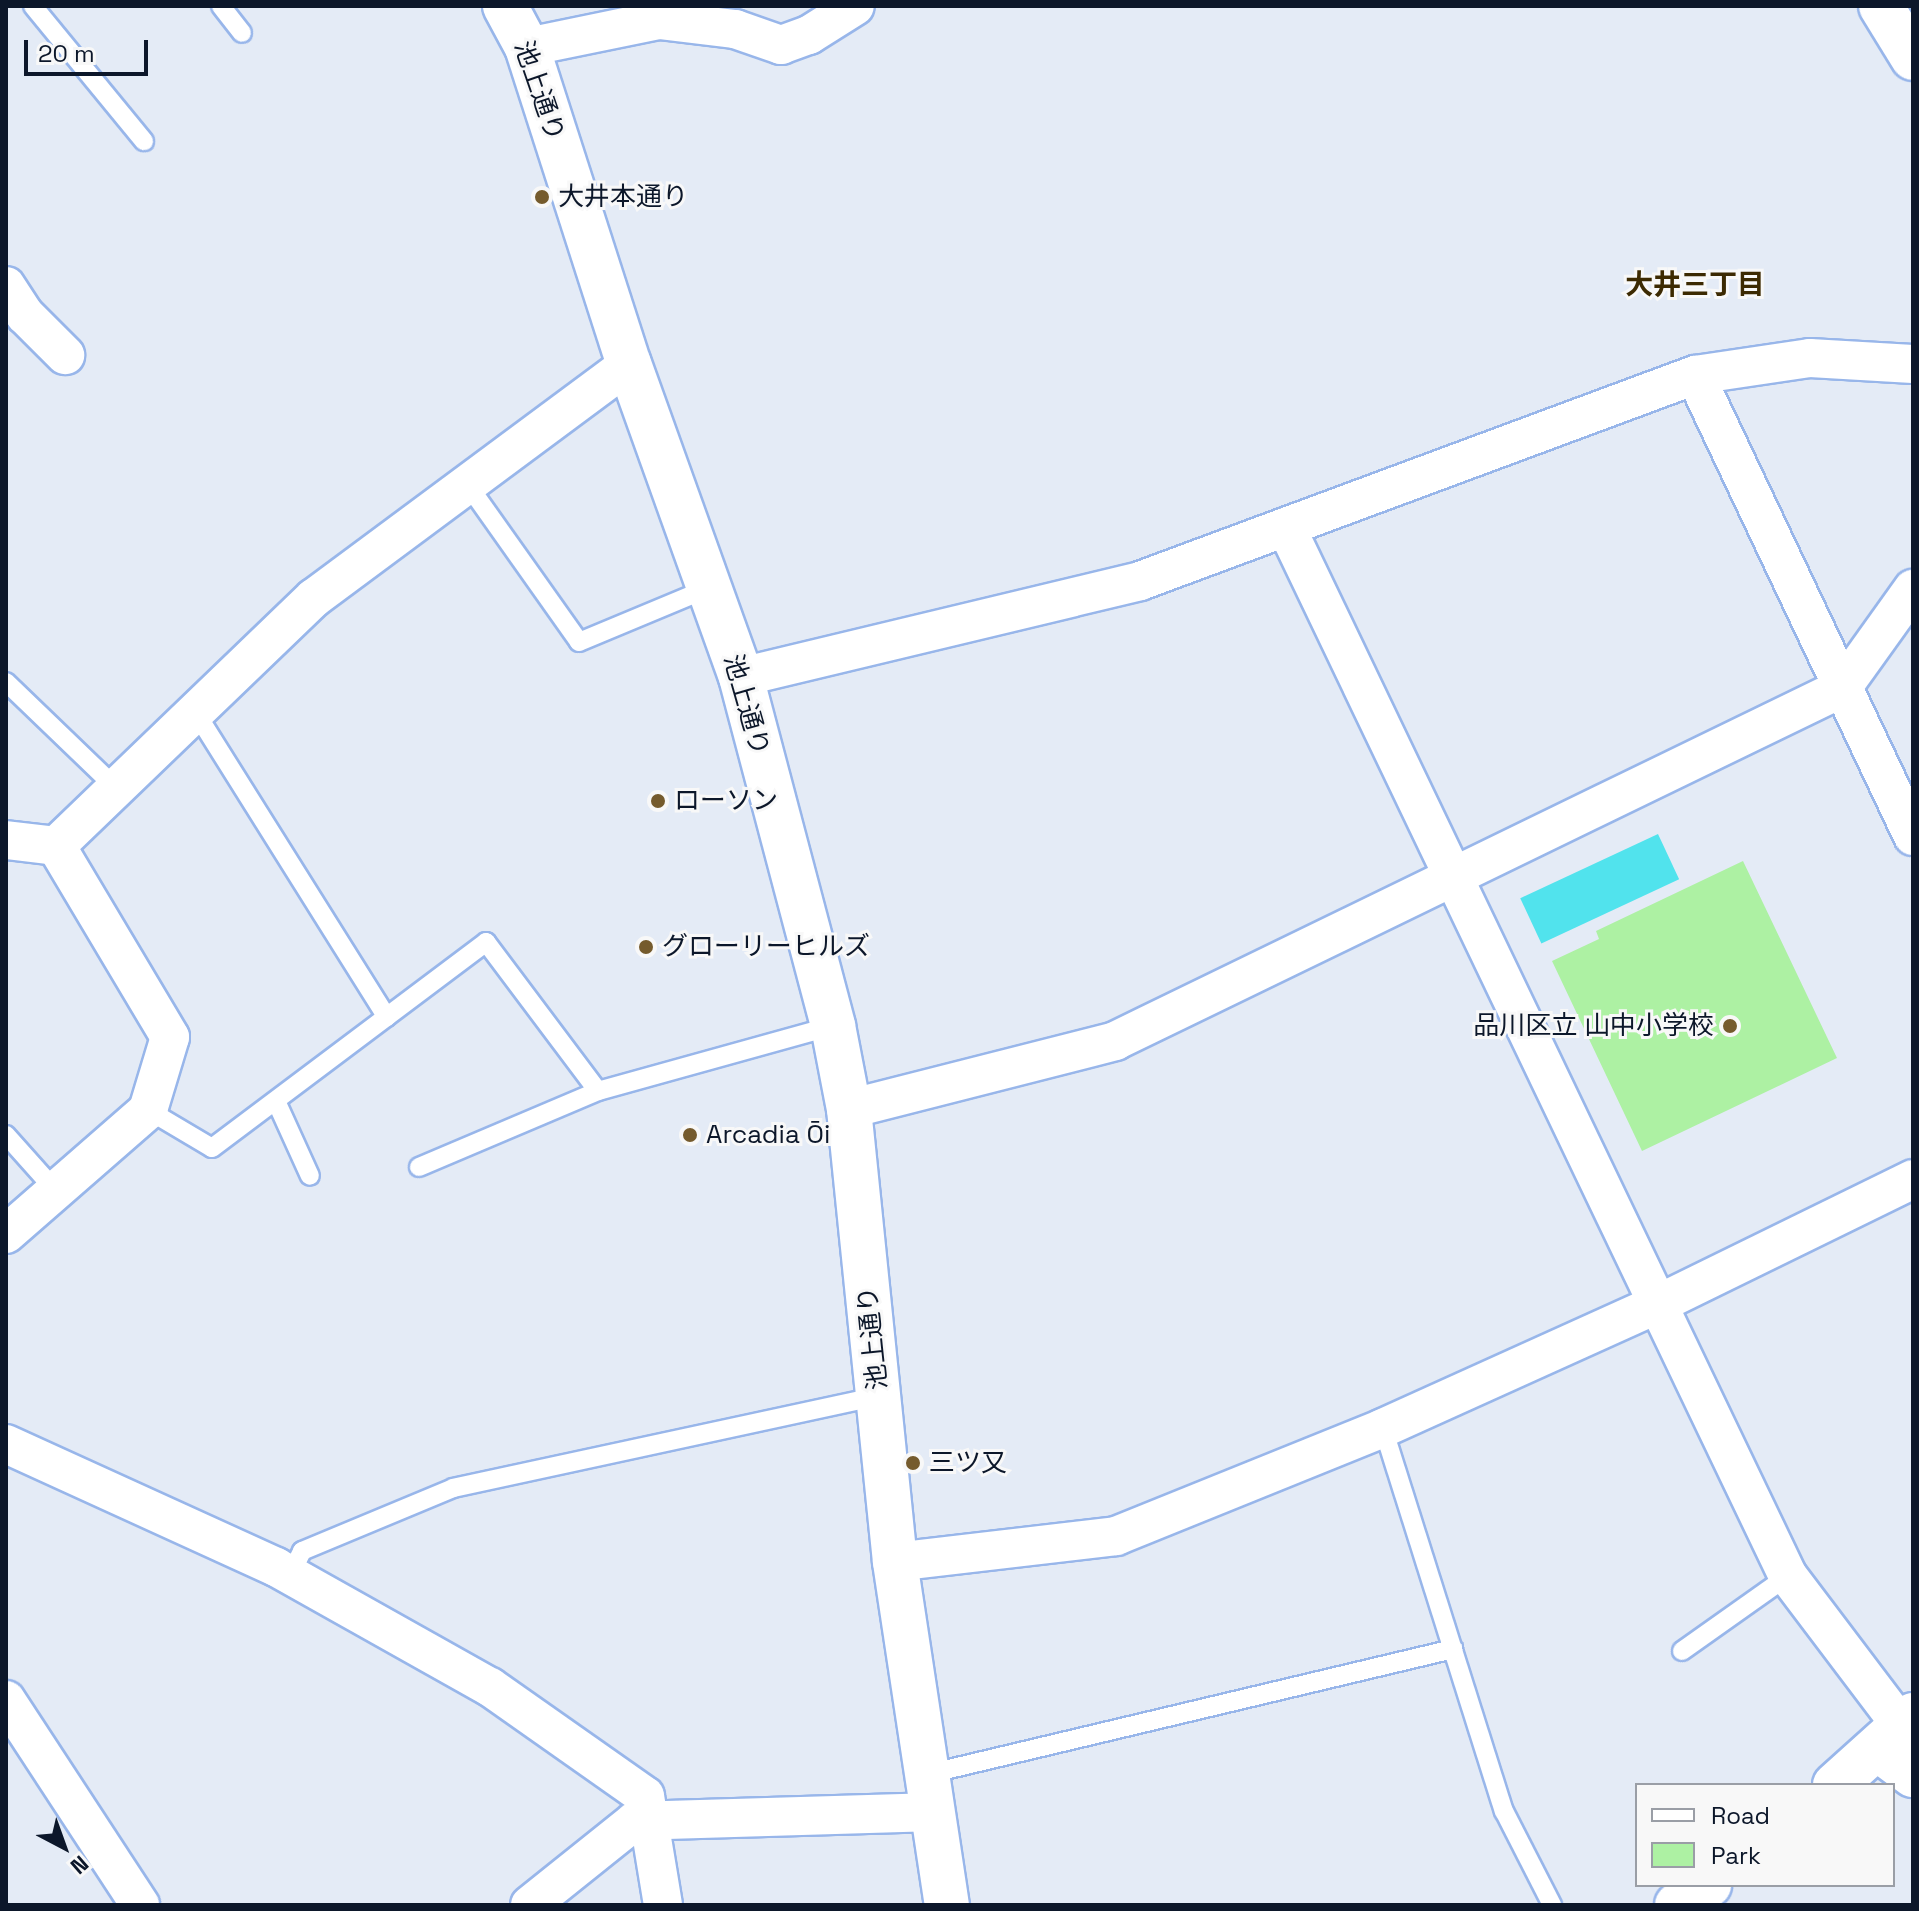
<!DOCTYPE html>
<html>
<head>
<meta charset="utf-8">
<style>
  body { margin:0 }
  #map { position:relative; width:1919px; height:1911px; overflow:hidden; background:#e4ebf6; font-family:"Space Grotesk","Noto Sans JP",sans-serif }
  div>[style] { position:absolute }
  .green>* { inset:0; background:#adf1a3 }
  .water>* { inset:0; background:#51e3ed; transform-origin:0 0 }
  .roads { filter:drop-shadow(2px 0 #98b6ea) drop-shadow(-2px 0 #98b6ea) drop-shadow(0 2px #98b6ea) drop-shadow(0 -2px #98b6ea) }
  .lane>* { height:18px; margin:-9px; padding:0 9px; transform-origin:9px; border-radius:9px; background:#fff }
  .street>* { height:38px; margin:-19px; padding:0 19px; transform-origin:19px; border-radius:19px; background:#fff }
  .secondary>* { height:44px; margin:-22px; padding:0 22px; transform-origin:22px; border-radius:22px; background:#fff }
  .dots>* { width:22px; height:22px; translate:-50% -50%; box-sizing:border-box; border:4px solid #f8f8f8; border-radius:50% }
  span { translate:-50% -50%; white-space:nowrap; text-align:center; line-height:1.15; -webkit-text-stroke:6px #f8f8f8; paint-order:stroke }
  .street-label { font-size:26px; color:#0c172a }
  .poi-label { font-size:26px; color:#0c172a }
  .left { translate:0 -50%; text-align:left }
  .right { translate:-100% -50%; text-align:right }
  .neighbourhood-label { font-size:28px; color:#3c2a02; font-weight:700 }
  .frame { position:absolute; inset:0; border:8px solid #0c172a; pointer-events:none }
  .legend { position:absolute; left:1635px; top:1783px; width:260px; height:104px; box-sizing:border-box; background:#f8f8f8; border:2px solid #9a9ea6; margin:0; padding:10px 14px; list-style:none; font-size:24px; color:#0c172a }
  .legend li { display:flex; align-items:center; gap:16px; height:40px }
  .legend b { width:40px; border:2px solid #9a9ea6 }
  .north { position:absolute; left:24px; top:1807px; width:80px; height:80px; -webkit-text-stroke:6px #f8f8f8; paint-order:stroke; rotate:139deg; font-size:22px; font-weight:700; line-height:32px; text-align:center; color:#0c172a }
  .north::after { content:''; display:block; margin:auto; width:28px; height:36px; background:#0c172a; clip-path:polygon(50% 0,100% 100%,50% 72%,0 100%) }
  .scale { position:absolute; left:24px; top:40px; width:124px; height:36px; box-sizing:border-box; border:4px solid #0c172a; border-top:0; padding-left:10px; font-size:24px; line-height:28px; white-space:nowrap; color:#0c172a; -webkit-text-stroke:6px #f8f8f8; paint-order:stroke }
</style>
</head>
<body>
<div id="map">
  <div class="green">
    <i style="clip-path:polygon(1743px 861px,1837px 1058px,1642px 1151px,1552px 961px,1599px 939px,1596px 931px)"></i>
  </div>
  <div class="water">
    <i style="left:1658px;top:834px;width:50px;height:152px;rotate:65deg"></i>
  </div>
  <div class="roads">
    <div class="lane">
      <i style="left:33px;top:6px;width:175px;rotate:50.6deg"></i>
      <i style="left:221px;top:6px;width:34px;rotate:52deg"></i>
      <i style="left:468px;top:485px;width:192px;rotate:54.7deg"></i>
      <i style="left:579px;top:642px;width:141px;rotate:-22.6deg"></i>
      <i style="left:6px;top:682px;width:154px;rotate:43.9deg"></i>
      <i style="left:196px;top:713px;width:359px;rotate:57.9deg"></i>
      <i style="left:276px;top:1101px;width:82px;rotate:65.6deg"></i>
      <i style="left:148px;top:1110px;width:74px;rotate:30.7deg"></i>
      <i style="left:212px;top:1148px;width:343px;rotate:-36.9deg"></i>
      <i style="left:486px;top:942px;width:186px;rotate:53.1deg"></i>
      <i style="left:598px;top:1091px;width:244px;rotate:-15.5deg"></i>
      <i style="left:6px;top:1135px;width:75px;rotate:48.2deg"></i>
      <i style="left:419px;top:1167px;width:194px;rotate:-23deg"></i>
      <i style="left:1383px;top:1428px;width:402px;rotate:72.5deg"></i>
      <i style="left:1504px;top:1811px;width:106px;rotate:62.9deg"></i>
      <i style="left:290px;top:1575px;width:27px;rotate:-63deg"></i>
      <i style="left:302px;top:1551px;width:164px;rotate:-22.6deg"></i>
      <i style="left:453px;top:1488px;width:435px;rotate:-12.2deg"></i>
      <i style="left:1682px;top:1651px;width:130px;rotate:-35.3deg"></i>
      <i style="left:928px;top:1774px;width:540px;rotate:-13.39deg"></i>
    </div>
    <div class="street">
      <i style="left:527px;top:47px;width:135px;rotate:-11.6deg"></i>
      <i style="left:659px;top:20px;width:77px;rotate:6.8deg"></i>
      <i style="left:735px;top:29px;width:49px;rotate:19.2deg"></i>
      <i style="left:781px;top:45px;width:30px;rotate:-20deg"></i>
      <i style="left:809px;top:35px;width:54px;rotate:-32.2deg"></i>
      <i style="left:6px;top:286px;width:35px;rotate:57deg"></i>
      <i style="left:25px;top:315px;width:57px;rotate:45deg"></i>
      <i style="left:1695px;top:375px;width:510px;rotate:64.69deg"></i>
      <i style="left:1286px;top:527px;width:1163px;rotate:64.43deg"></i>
      <i style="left:1788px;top:1576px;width:189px;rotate:52.9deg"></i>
      <i style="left:741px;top:677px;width:410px;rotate:-13.5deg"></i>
      <i style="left:1140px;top:581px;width:592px;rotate:-20.36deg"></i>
      <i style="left:1695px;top:375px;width:116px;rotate:-8.4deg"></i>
      <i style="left:1810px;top:358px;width:103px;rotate:3.3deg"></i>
      <i style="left:6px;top:840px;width:50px;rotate:6.8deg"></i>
      <i style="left:56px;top:846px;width:358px;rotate:-43.9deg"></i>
      <i style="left:314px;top:598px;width:392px;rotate:-36.6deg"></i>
      <i style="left:849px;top:1109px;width:275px;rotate:-14.3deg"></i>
      <i style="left:1115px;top:1041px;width:808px;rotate:-25.9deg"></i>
      <i style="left:1842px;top:688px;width:122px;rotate:-54.4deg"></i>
      <i style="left:6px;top:1234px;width:189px;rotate:-41.1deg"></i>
      <i style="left:148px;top:1110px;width:76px;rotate:-73.2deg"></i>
      <i style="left:170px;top:1037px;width:222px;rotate:-120.8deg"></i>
      <i style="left:6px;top:1444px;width:297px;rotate:24.5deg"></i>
      <i style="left:276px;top:1567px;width:245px;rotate:29.3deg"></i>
      <i style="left:490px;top:1687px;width:189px;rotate:35.1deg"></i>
      <i style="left:645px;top:1796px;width:110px;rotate:80.6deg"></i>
      <i style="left:895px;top:1562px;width:223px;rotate:-6.7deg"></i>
      <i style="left:1116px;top:1536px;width:288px;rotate:-22deg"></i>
      <i style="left:1383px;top:1428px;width:299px;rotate:-24.3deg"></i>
      <i style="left:1656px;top:1305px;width:286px;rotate:-26.1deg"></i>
      <i style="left:6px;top:1700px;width:245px;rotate:56.8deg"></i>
      <i style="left:530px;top:1905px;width:134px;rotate:-38.7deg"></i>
      <i style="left:635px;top:1821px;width:299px;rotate:-1.7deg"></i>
    </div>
    <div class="secondary">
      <i style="left:505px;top:6px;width:47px;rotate:61.8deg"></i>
      <i style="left:527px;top:47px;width:333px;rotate:72.2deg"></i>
      <i style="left:629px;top:364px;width:332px;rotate:70.3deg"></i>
      <i style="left:741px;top:677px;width:361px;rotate:75.2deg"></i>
      <i style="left:833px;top:1026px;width:85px;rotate:79.1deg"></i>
      <i style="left:849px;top:1109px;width:455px;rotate:84.2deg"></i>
      <i style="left:895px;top:1562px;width:347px;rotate:81.4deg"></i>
      <i style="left:1881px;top:6px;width:61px;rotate:58.4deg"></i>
      <i style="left:1878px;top:1749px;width:44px;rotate:36.6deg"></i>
      <i style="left:1835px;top:1785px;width:105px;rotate:-41.9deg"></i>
      <i style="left:1677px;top:1905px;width:38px;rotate:-32deg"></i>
    </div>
  </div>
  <div class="dots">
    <i style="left:542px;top:197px;background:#755b2d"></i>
    <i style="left:658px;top:801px;background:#755b2d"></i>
    <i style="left:646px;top:947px;background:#755b2d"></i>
    <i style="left:1730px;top:1026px;background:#755b2d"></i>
    <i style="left:690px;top:1135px;background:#755b2d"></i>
    <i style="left:913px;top:1463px;background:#755b2d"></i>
  </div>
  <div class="street-label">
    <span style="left:539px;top:91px;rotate:71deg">池上通り</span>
    <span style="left:746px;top:705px;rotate:74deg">池上通り</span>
    <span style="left:873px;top:1338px;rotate:-96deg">池上通り</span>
  </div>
  <div class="poi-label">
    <span class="left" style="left:558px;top:197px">大井本通り</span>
    <span class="left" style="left:674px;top:801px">ローソン</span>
    <span class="left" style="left:662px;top:947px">グローリーヒルズ</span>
    <span class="right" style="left:1714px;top:1026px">品川区立 山中小学校</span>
    <span class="left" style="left:706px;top:1135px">Arcadia Ōi</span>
    <span class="left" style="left:929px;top:1463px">三ツ又</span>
  </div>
  <div class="neighbourhood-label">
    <span style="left:1695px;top:284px">大井三丁目</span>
  </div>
  <div class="frame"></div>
  <ul class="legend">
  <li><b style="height:10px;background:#fff"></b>Road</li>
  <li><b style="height:22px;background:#adf1a3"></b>Park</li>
  </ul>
  <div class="north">N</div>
  <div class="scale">20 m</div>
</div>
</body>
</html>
